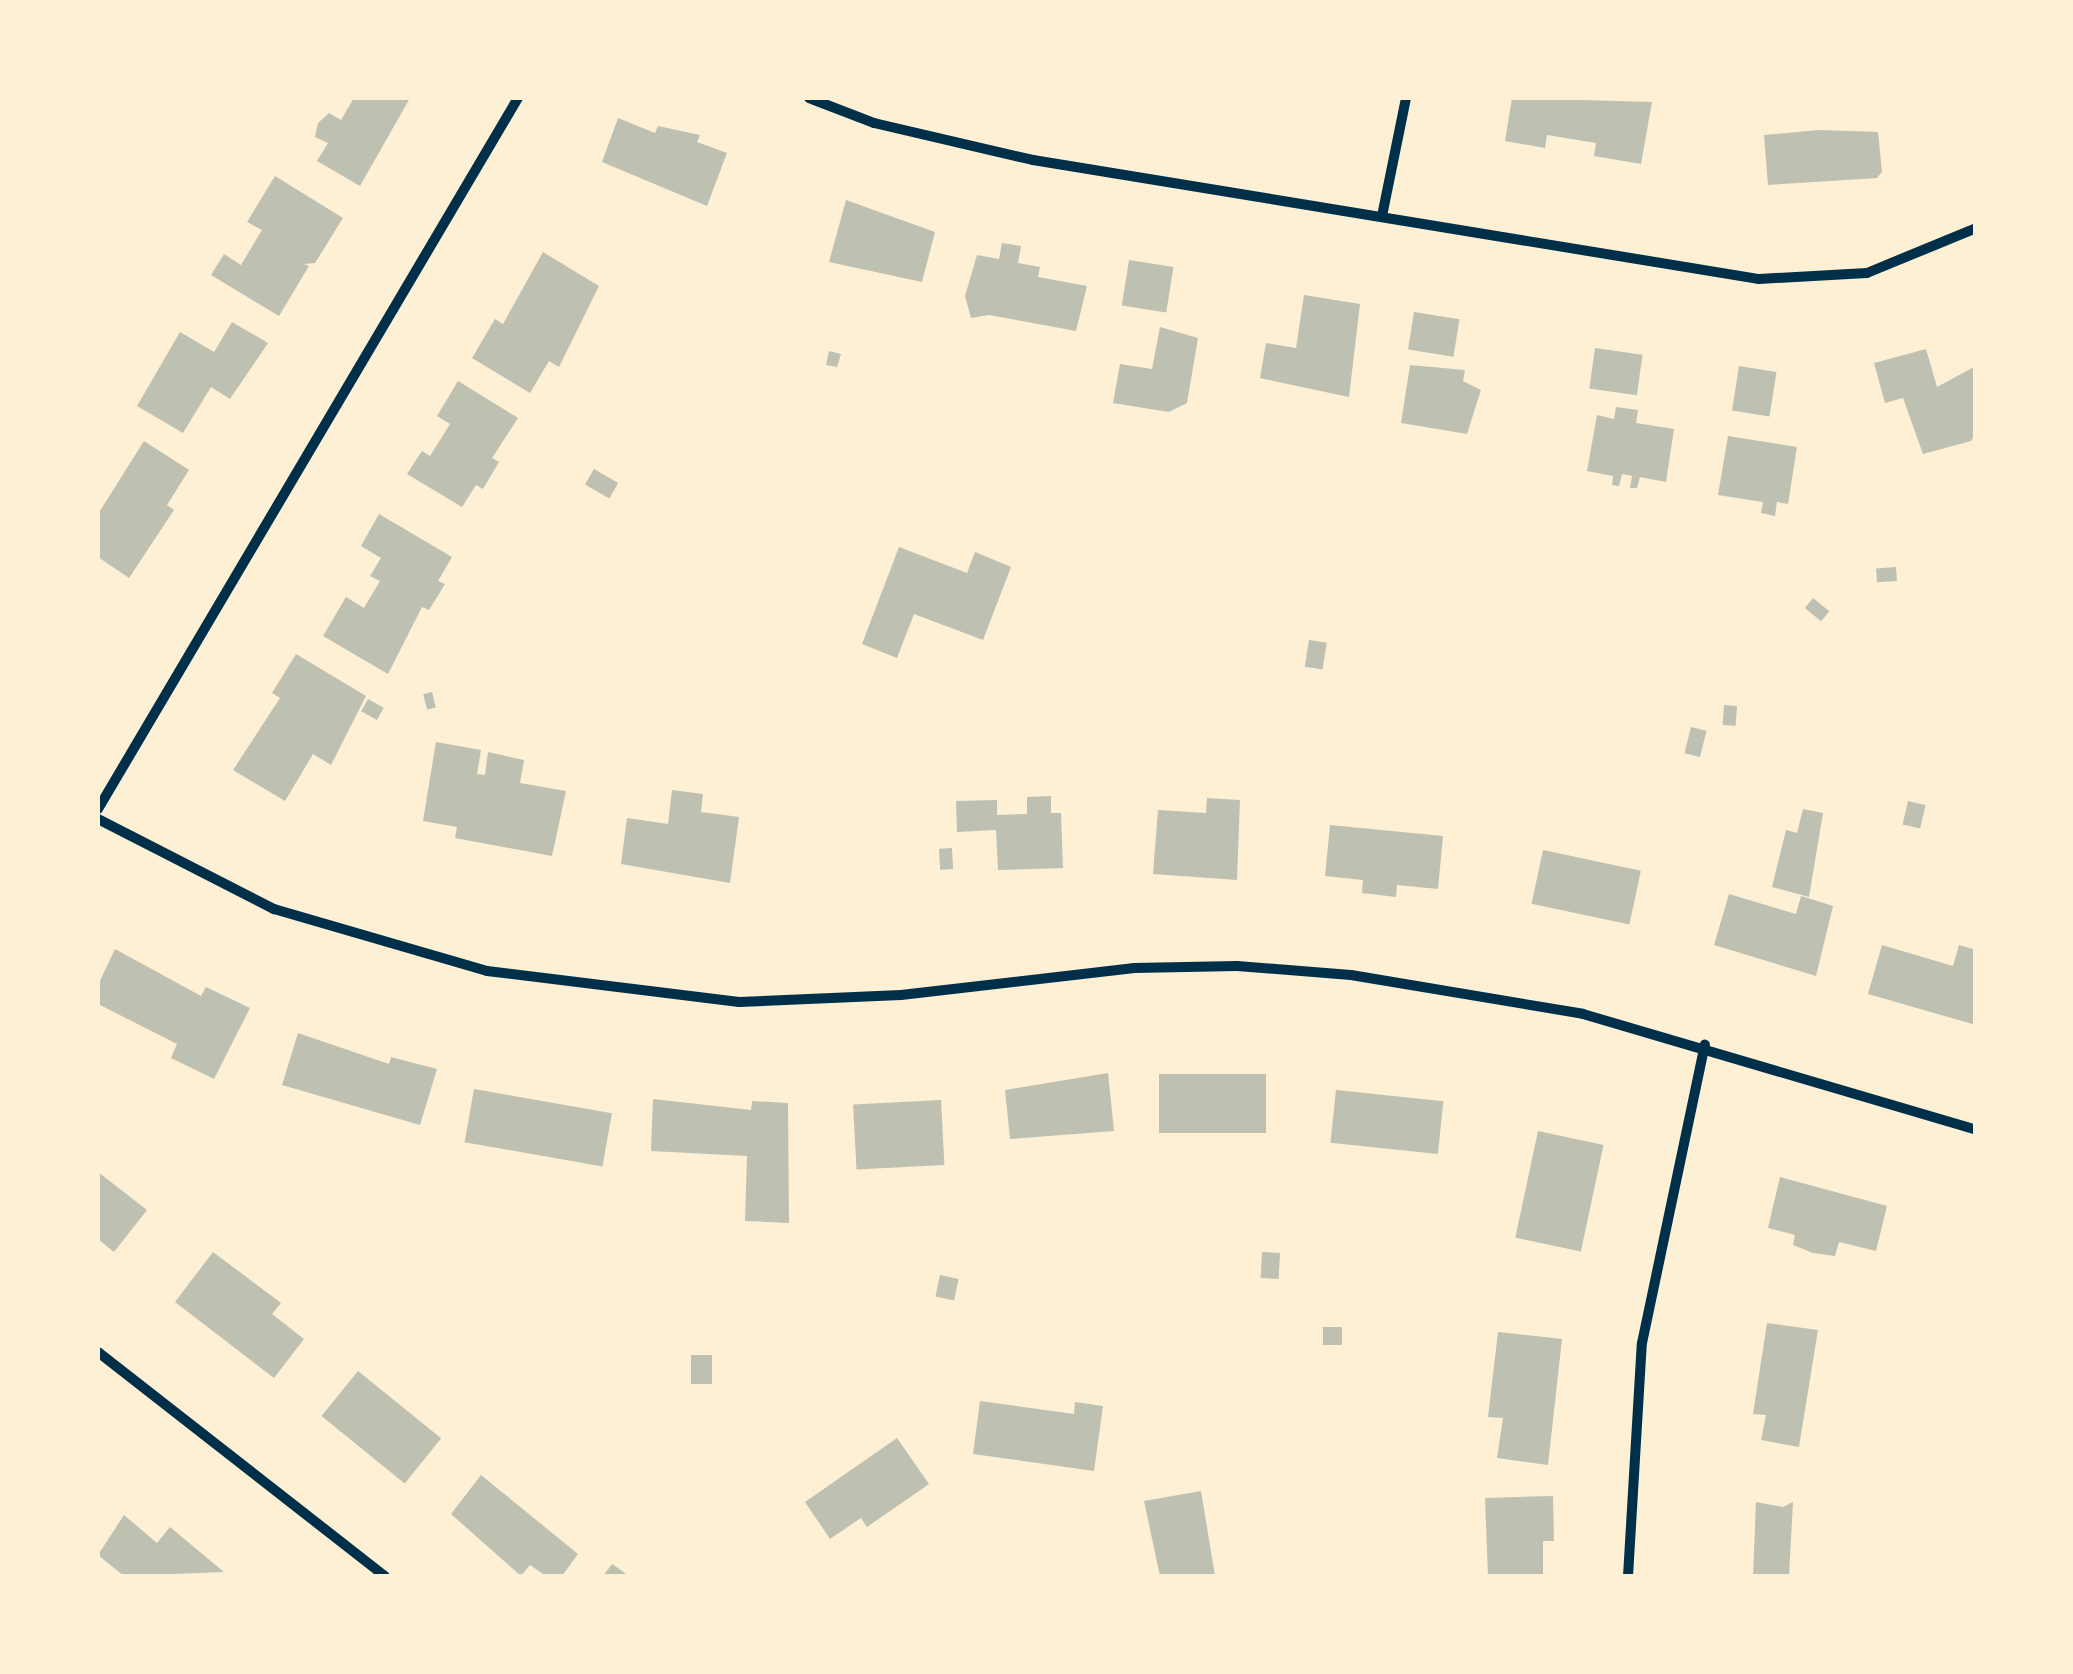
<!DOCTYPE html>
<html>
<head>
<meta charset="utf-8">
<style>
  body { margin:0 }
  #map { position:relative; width:2073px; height:1674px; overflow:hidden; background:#fdf0d5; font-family:"Times New Roman",serif }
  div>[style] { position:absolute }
  .building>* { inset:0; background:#bec0b2; transform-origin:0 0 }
  .minor>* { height:10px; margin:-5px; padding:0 5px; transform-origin:5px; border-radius:5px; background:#003049 }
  span { translate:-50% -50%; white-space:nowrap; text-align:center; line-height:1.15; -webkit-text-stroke:10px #fdf0d5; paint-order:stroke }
  .frame { position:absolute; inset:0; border:100px solid #fdf0d5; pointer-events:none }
</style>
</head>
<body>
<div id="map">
  <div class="building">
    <i style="clip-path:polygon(354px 98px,410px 98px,360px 186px,317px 161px,328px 143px,315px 137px,318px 123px,329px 113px,341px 120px)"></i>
    <i style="clip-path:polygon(1512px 98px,1652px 102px,1641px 164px,1594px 156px,1596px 143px,1547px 135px,1545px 148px,1505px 141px)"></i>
    <i style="clip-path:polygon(618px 118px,655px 133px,658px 126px,700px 135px,697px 142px,727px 153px,707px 206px,602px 162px)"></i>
    <i style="clip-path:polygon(1820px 130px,1878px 132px,1882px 172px,1877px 178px,1768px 185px,1764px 135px)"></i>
    <i style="clip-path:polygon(275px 176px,343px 218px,315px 263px,304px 264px,309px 266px,279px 316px,211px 275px,224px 254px,241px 265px,262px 230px,247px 222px)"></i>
    <i style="clip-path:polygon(846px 200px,935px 232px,922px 282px,829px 262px)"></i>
    <i style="clip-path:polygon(1002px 243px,1021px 246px,1018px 263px,1040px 267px,1038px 277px,1087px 286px,1076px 331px,989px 315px,971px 318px,965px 296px,977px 255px,999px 259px)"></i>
    <i style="clip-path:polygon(543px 252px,599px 286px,559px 367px,549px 361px,530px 393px,472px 358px,495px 319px,503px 324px)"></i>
    <i style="left:1129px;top:260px;width:45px;height:46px;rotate:9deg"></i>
    <i style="clip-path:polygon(1304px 295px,1360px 304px,1349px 397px,1260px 378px,1266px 343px,1296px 348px)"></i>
    <i style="left:1414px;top:312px;width:46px;height:38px;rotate:9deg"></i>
    <i style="clip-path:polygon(232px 322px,268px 343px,230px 399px,211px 387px,183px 433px,137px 406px,180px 332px,214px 352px)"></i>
    <i style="clip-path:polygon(1160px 327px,1198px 338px,1187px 403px,1169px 412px,1113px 403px,1120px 364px,1152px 369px)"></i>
    <i style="left:1595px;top:348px;width:48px;height:41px;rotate:8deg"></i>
    <i style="clip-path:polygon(1926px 349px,1937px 387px,1974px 367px,1976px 433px,1971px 441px,1923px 454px,1903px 398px,1885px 403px,1874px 363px)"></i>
    <i style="clip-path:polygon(829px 351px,841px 354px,837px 367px,826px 365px)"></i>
    <i style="clip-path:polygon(1410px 365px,1465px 370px,1463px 381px,1481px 390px,1467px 434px,1401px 423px)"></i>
    <i style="left:1739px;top:366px;width:38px;height:45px;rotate:9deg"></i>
    <i style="clip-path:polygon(458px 381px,518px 418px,492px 458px,499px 462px,483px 489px,476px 485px,462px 507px,407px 474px,422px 451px,430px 456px,450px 424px,437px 416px)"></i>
    <i style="clip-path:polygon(1616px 407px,1638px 410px,1636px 423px,1674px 429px,1666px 482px,1640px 477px,1637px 488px,1630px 488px,1632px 476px,1622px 474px,1619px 486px,1612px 485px,1613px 476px,1587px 471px,1597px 415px,1614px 419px)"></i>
    <i style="clip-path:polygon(1728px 436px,1797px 447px,1788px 504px,1777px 502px,1775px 516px,1761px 513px,1763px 502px,1718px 495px)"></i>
    <i style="clip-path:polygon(144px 441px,189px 470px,167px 505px,174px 510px,129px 578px,98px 557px,98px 514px)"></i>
    <i style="left:594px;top:469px;width:28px;height:18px;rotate:30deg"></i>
    <i style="clip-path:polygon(379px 514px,452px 557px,438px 581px,445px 584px,429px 610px,422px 607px,388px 674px,323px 636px,346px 597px,364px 608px,380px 581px,370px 576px,381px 558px,361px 546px)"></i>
    <i style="clip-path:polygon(899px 547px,967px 573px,975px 552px,1011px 567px,983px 640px,914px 614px,897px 658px,862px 644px)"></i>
    <i style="left:1896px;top:567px;width:14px;height:20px;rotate:86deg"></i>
    <i style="left:1813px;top:598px;width:21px;height:13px;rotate:39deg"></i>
    <i style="left:1309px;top:640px;width:18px;height:27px;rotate:9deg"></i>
    <i style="clip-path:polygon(296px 654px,366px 696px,331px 765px,313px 754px,285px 801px,233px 770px,280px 698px,272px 693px)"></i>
    <i style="left:432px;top:692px;width:16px;height:9px;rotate:76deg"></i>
    <i style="left:368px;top:699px;width:18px;height:14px;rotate:29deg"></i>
    <i style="left:1724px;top:705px;width:13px;height:20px;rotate:4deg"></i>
    <i style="left:1691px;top:727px;width:16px;height:27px;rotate:14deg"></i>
    <i style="clip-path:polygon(436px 742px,481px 750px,477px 774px,485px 775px,488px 752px,524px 760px,520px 783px,566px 791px,552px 856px,455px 838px,457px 827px,423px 821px)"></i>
    <i style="clip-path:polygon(672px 790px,703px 794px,701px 812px,739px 817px,730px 883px,621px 864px,627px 818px,668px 824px)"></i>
    <i style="clip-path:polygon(1051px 796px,1051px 813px,1061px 813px,1063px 868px,998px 870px,996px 830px,957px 832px,956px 801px,997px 800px,997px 815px,1027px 814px,1027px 797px)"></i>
    <i style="clip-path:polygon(1207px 798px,1240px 800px,1237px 880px,1153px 874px,1158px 810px,1206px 813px)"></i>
    <i style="left:1908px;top:801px;width:18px;height:24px;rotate:13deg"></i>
    <i style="clip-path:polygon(1803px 809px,1823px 813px,1809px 897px,1772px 887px,1786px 830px,1797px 833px)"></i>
    <i style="clip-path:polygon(1330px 825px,1443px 836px,1438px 889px,1397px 885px,1396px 897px,1362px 893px,1363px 880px,1325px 876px)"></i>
    <i style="left:952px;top:848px;width:21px;height:13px;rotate:87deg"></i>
    <i style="left:1543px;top:850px;width:100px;height:55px;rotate:12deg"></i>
    <i style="clip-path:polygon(1729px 894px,1796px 914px,1801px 896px,1833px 906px,1816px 976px,1714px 945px)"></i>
    <i style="clip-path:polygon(1882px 945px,1953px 966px,1959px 945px,1976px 950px,1976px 1025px,1868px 994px)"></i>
    <i style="clip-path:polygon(115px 949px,201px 996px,206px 987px,250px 1008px,214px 1079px,171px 1058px,177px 1044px,98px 1004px,98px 985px)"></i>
    <i style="clip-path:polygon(298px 1033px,389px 1064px,391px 1057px,437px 1069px,420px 1125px,282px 1085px)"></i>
    <i style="clip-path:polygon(1108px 1073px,1114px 1131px,1010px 1139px,1005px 1090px)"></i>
    <i style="left:1159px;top:1074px;width:107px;height:59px"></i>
    <i style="left:474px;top:1089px;width:140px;height:54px;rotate:10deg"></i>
    <i style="left:1336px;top:1090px;width:108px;height:53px;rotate:6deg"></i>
    <i style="clip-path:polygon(653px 1099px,751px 1110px,752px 1101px,788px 1103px,789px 1223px,745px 1221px,747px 1156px,651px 1151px)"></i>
    <i style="left:941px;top:1100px;width:65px;height:88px;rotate:87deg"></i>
    <i style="left:1538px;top:1131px;width:67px;height:109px;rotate:12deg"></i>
    <i style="clip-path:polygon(98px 1172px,147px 1210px,114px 1252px,98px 1239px)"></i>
    <i style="clip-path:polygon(1780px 1177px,1887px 1206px,1876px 1251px,1839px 1242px,1835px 1256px,1813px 1253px,1793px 1245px,1795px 1235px,1768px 1228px)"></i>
    <i style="clip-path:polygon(213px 1252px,281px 1303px,272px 1314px,304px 1339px,274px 1378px,175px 1302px)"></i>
    <i style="left:1262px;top:1252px;width:18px;height:26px;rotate:3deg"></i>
    <i style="left:940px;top:1275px;width:19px;height:22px;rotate:12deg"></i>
    <i style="clip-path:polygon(1767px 1323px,1818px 1330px,1799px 1447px,1761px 1440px,1766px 1415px,1753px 1414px)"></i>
    <i style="left:1323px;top:1327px;width:19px;height:18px"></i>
    <i style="clip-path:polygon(1498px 1332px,1562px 1339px,1548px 1465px,1497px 1458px,1503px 1418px,1488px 1417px)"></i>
    <i style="left:691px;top:1355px;width:21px;height:29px"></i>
    <i style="left:358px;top:1371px;width:107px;height:58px;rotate:39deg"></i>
    <i style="clip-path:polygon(980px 1401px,1074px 1414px,1075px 1402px,1103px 1406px,1094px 1471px,973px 1454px)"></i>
    <i style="clip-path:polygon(897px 1438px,929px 1484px,867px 1527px,861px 1518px,830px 1539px,805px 1502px)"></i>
    <i style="clip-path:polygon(481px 1475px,578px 1554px,562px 1576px,546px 1576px,530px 1565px,521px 1576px,451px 1514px)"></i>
    <i style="clip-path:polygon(1201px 1491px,1215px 1576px,1160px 1576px,1144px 1501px)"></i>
    <i style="clip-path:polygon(1553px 1496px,1554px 1541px,1543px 1541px,1543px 1576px,1488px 1576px,1485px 1498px)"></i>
    <i style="clip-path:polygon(1756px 1502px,1783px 1507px,1793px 1502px,1789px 1576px,1753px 1576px)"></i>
    <i style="clip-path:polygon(124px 1515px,157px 1543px,170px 1527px,224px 1572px,124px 1576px,98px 1555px)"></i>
    <i style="clip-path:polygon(612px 1564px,629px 1576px,603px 1576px)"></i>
  </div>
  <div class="minor">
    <i style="left:809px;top:98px;width:70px;rotate:21deg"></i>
    <i style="left:874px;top:123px;width:163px;rotate:13.1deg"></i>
    <i style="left:1033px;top:160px;width:736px;rotate:9.31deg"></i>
    <i style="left:1759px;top:279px;width:108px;rotate:-3.2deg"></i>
    <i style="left:1867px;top:273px;width:118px;rotate:-22.4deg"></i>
    <i style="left:1382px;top:216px;width:120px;rotate:-78.5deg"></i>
    <i style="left:98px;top:809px;width:826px;rotate:-59.43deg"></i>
    <i style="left:98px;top:819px;width:198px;rotate:27.1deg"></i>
    <i style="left:274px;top:909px;width:222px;rotate:16.2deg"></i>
    <i style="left:487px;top:971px;width:254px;rotate:7deg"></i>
    <i style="left:739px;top:1002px;width:162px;rotate:-2.5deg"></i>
    <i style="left:901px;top:995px;width:235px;rotate:-6.6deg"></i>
    <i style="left:1134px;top:968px;width:103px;rotate:-1.1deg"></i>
    <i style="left:1237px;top:966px;width:114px;rotate:4.5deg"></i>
    <i style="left:1351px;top:975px;width:235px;rotate:9.5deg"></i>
    <i style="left:1583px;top:1014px;width:410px;rotate:16.4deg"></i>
    <i style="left:98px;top:1352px;width:364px;rotate:38deg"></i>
    <i style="left:1628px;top:1576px;width:233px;rotate:-86.6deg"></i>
    <i style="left:1642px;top:1343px;width:305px;rotate:-78.1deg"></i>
  </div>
  <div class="frame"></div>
</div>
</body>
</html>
